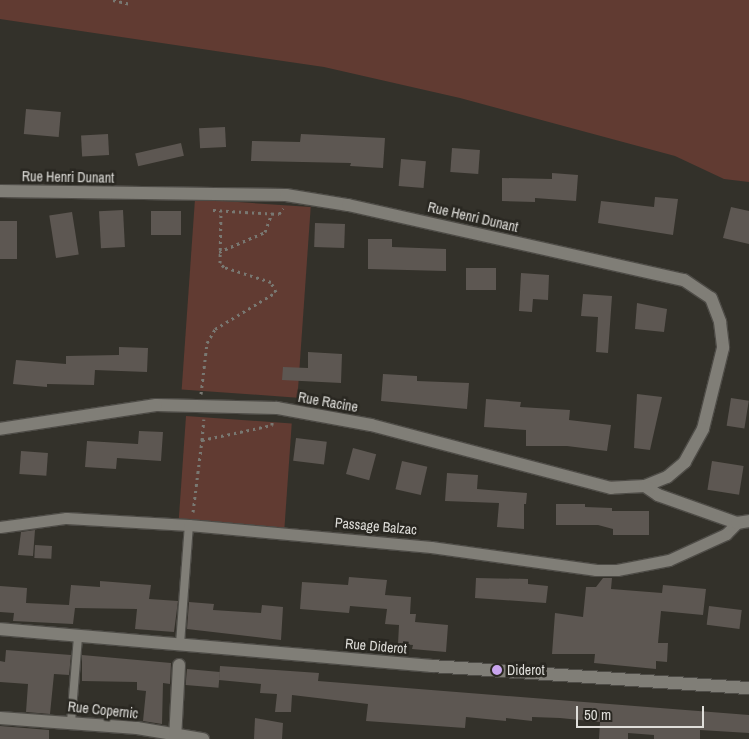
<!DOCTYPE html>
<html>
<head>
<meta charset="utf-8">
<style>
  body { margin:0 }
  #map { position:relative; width:749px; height:739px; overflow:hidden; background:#33312a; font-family:"Archivo Narrow",sans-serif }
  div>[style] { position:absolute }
  .green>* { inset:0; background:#613b32; transform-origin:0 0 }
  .building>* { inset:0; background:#5d5752; transform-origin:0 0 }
  .path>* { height:3px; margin-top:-1.5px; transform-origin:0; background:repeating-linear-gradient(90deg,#797872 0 2.5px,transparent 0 6.5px) }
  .roads { filter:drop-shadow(1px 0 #4e4c47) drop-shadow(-1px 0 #4e4c47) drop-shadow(0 1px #4e4c47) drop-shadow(0 -1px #4e4c47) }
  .service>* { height:8px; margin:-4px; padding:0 4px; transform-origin:4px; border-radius:4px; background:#807e77 }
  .pedestrian>* { height:11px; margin:-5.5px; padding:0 5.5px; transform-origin:5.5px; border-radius:5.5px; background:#807e77 }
  .minor>* { height:12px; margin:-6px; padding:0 6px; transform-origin:6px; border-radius:6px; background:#807e77 }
  .dots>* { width:14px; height:14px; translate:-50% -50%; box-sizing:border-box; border:2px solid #292721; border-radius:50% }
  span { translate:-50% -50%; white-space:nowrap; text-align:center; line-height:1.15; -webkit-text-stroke:5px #292721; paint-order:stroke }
  .street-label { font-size:14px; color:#dfdeda }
  .poi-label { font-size:14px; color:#dfdeda }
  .left { translate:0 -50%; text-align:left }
  .scale { position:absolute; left:576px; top:706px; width:128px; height:22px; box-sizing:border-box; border:2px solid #dfdeda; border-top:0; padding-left:6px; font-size:15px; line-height:18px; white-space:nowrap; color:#dfdeda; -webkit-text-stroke:4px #292721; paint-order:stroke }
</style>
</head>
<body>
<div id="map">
  <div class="green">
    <i style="clip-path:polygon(0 0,749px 0,749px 182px,724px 179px,675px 156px,460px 98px,324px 67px,0 19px)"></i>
    <i style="left:195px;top:199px;width:116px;height:191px;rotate:4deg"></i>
    <i style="left:186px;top:416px;width:106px;height:106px;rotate:4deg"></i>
  </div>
  <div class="building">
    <i style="left:26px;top:109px;width:35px;height:25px;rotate:5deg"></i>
    <i style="left:225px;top:127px;width:20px;height:26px;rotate:87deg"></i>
    <i style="left:108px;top:134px;width:21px;height:27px;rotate:87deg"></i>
    <i style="clip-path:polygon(301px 134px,385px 138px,383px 168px,350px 166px,351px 163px,251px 161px,252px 141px,300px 142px)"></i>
    <i style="left:181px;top:143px;width:13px;height:47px;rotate:77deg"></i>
    <i style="left:452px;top:148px;width:28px;height:24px;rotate:4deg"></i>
    <i style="left:401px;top:159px;width:25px;height:27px;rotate:5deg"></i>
    <i style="clip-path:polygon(552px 173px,578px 175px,576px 201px,535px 198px,535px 202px,502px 201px,502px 178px,552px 179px)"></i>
    <i style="clip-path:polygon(655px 197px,678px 199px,673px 235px,598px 223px,601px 201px,654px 207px)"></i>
    <i style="clip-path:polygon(731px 207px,749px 211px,749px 244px,723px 238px)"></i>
    <i style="left:123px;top:210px;width:37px;height:24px;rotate:87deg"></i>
    <i style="left:151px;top:211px;width:30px;height:24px"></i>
    <i style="left:72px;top:212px;width:43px;height:23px;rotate:81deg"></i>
    <i style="left:0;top:221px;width:17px;height:38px"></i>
    <i style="left:315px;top:223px;width:30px;height:24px;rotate:2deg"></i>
    <i style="clip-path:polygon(368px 239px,392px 239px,392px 247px,446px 249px,446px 271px,368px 269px)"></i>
    <i style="left:466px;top:268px;width:30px;height:22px"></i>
    <i style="clip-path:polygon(521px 273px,549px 275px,548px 300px,533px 299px,532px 312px,519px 311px)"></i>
    <i style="clip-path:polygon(583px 294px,612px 296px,608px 353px,596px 352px,598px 317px,581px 316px)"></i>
    <i style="clip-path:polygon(637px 303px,667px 309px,664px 332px,635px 329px)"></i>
    <i style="clip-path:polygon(119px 347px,148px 348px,147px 372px,95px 370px,94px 385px,47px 384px,47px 387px,13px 384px,16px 360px,66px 364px,66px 356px,119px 355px)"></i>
    <i style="clip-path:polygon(308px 352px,342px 354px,341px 383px,282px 380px,283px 367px,308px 368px)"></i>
    <i style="clip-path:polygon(383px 374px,417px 376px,417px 381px,469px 383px,467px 409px,381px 401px)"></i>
    <i style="clip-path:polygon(637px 394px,662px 397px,650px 450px,634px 448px)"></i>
    <i style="left:731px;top:398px;width:18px;height:28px;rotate:9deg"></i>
    <i style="clip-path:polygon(486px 399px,521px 402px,520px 407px,570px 410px,569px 420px,611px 425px,607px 451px,567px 446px,526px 446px,526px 430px,484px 427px)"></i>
    <i style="clip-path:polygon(139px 431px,163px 432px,161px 461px,117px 458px,116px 469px,85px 467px,87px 441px,138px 444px)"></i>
    <i style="left:296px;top:438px;width:31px;height:23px;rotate:7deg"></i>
    <i style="left:353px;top:448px;width:24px;height:27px;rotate:15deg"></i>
    <i style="left:21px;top:451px;width:27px;height:23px;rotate:4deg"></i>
    <i style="left:402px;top:461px;width:26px;height:29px;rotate:13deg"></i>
    <i style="left:712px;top:461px;width:32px;height:29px;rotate:9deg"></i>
    <i style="clip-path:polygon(447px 473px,478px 475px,477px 489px,527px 493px,526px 504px,524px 504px,524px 529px,497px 527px,499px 503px,445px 501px)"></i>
    <i style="clip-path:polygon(556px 504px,585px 504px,585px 507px,612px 508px,612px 511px,649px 511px,649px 535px,613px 535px,613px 529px,598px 525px,556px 525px)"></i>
    <i style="clip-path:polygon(35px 530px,33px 556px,18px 555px,21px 532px)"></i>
    <i style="left:35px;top:545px;width:17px;height:13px;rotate:3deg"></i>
    <i style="clip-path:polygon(349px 577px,387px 580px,385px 595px,411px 597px,410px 614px,416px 614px,415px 622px,448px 625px,446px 652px,412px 649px,413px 645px,398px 644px,399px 625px,385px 624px,387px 609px,350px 606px,349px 613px,300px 609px,302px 582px,348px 585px)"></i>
    <i style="clip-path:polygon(476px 578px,528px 579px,528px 584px,548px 586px,546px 603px,475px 598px)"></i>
    <i style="clip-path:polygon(603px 578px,612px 578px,611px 589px,662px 593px,663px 585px,706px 589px,703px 615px,661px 611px,658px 643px,668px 643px,667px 662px,656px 661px,656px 669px,594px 663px,595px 654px,552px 654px,555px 613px,583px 617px,586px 587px,596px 587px)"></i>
    <i style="clip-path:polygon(100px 581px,151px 585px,149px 599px,178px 601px,174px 632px,135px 629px,137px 609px,75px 608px,73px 624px,13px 621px,14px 613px,0 612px,0 586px,27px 588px,26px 603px,69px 605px,71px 585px,100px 587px)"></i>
    <i style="clip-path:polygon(189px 602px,214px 604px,213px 610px,261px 613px,262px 605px,283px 607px,281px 640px,187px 629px)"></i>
    <i style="left:709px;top:606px;width:33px;height:19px;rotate:7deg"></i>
    <i style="clip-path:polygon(6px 650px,71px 655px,69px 675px,54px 674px,50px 714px,26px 712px,28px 684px,0 682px,0 661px,5px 662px)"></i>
    <i style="clip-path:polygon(82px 655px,171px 663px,170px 684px,163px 683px,162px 724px,143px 721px,146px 691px,137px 690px,137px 682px,82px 681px)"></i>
    <i style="clip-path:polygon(220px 666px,319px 673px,318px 681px,749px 715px,749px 733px,700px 730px,700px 739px,654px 739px,654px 735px,628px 733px,628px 739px,599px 739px,600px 722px,560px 718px,532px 717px,532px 721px,506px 718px,506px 721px,466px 717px,465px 728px,366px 721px,368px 704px,292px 695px,291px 712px,275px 712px,277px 694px,260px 693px,261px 684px,219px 680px)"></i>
    <i style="left:187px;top:669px;width:33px;height:16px;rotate:5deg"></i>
    <i style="clip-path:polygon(255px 718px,283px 723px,282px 739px,254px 739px)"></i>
    <i style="clip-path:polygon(0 726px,49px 730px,49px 739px,0 739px)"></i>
  </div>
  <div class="path">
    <i style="left:113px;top:0;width:18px;rotate:13deg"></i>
    <i style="left:213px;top:210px;width:66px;rotate:3.5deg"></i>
    <i style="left:279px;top:214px;width:7px;rotate:-56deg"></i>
    <i style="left:219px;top:252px;width:50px;rotate:-23.5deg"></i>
    <i style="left:265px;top:232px;width:20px;rotate:-70deg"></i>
    <i style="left:201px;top:394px;width:51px;rotate:-83.3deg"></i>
    <i style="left:207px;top:343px;width:16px;rotate:-60deg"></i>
    <i style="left:215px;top:329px;width:71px;rotate:-31.2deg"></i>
    <i style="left:276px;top:292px;width:11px;rotate:-117deg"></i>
    <i style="left:271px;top:282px;width:49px;rotate:-162.3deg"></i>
    <i style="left:224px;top:267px;width:6px;rotate:-135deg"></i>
    <i style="left:220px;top:263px;width:52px;rotate:-88.9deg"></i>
    <i style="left:202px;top:440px;width:21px;rotate:-85deg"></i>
    <i style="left:193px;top:512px;width:73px;rotate:-82.9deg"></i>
    <i style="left:202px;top:440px;width:72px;rotate:-12.1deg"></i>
    <i style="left:272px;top:425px;width:3px;rotate:-90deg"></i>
  </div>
  <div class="roads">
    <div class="service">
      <i style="left:180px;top:644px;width:119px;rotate:-85.7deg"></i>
      <i style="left:71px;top:722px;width:86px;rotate:-85.3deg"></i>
    </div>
    <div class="pedestrian">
      <i style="left:0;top:527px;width:67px;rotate:-7.8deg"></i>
      <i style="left:66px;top:518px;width:123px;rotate:3.3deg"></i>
      <i style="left:189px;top:525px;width:243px;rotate:5.2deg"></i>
      <i style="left:431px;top:547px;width:167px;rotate:7.9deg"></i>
      <i style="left:596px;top:570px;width:21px"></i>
      <i style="left:617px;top:570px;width:53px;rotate:-10.9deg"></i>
      <i style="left:669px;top:560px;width:63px;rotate:-24.5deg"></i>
      <i style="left:726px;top:534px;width:16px;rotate:-45deg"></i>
    </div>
    <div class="minor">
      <i style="left:0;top:191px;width:286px;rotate:0.8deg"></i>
      <i style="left:286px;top:195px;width:63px;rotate:9.2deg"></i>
      <i style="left:348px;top:205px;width:344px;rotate:12.6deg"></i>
      <i style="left:684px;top:280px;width:32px;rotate:34deg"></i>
      <i style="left:711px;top:298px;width:26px;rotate:69deg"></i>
      <i style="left:720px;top:322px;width:26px;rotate:83deg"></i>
      <i style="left:723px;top:348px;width:83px;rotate:103.9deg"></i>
      <i style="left:703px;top:429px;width:38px;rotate:119deg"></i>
      <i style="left:685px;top:462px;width:23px;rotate:140deg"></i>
      <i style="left:667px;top:477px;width:24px;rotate:158deg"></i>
      <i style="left:645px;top:486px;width:34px;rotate:177deg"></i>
      <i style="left:611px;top:488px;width:248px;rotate:-165.3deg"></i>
      <i style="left:371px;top:425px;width:96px;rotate:-169.7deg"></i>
      <i style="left:277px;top:408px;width:121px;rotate:-178.6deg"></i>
      <i style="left:156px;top:405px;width:158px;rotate:171.3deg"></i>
      <i style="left:645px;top:486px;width:16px;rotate:35deg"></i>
      <i style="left:658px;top:495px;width:84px;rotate:19.5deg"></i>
      <i style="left:737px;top:523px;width:12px;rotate:-9deg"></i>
      <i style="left:0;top:629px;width:434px;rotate:4.9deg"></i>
      <i style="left:432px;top:666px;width:318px;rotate:4deg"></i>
      <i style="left:0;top:718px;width:137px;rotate:4.2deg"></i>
      <i style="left:137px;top:728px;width:67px;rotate:9.5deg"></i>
      <i style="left:175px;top:739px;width:74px;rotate:-86.9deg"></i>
    </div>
  </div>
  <div class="dots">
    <i style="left:497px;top:670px;background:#c9a5ee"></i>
  </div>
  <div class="street-label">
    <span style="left:68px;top:177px;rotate:1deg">Rue Henri Dunant</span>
    <span style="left:473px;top:217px;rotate:13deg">Rue Henri Dunant</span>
    <span style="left:328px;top:402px;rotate:10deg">Rue Racine</span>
    <span style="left:376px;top:526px;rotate:5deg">Passage Balzac</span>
    <span style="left:376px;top:646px;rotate:5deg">Rue Diderot</span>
    <span style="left:103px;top:710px;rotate:6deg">Rue Copernic</span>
  </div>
  <div class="poi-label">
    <span class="left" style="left:507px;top:670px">Diderot</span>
  </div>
  <div class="scale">50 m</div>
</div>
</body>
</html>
